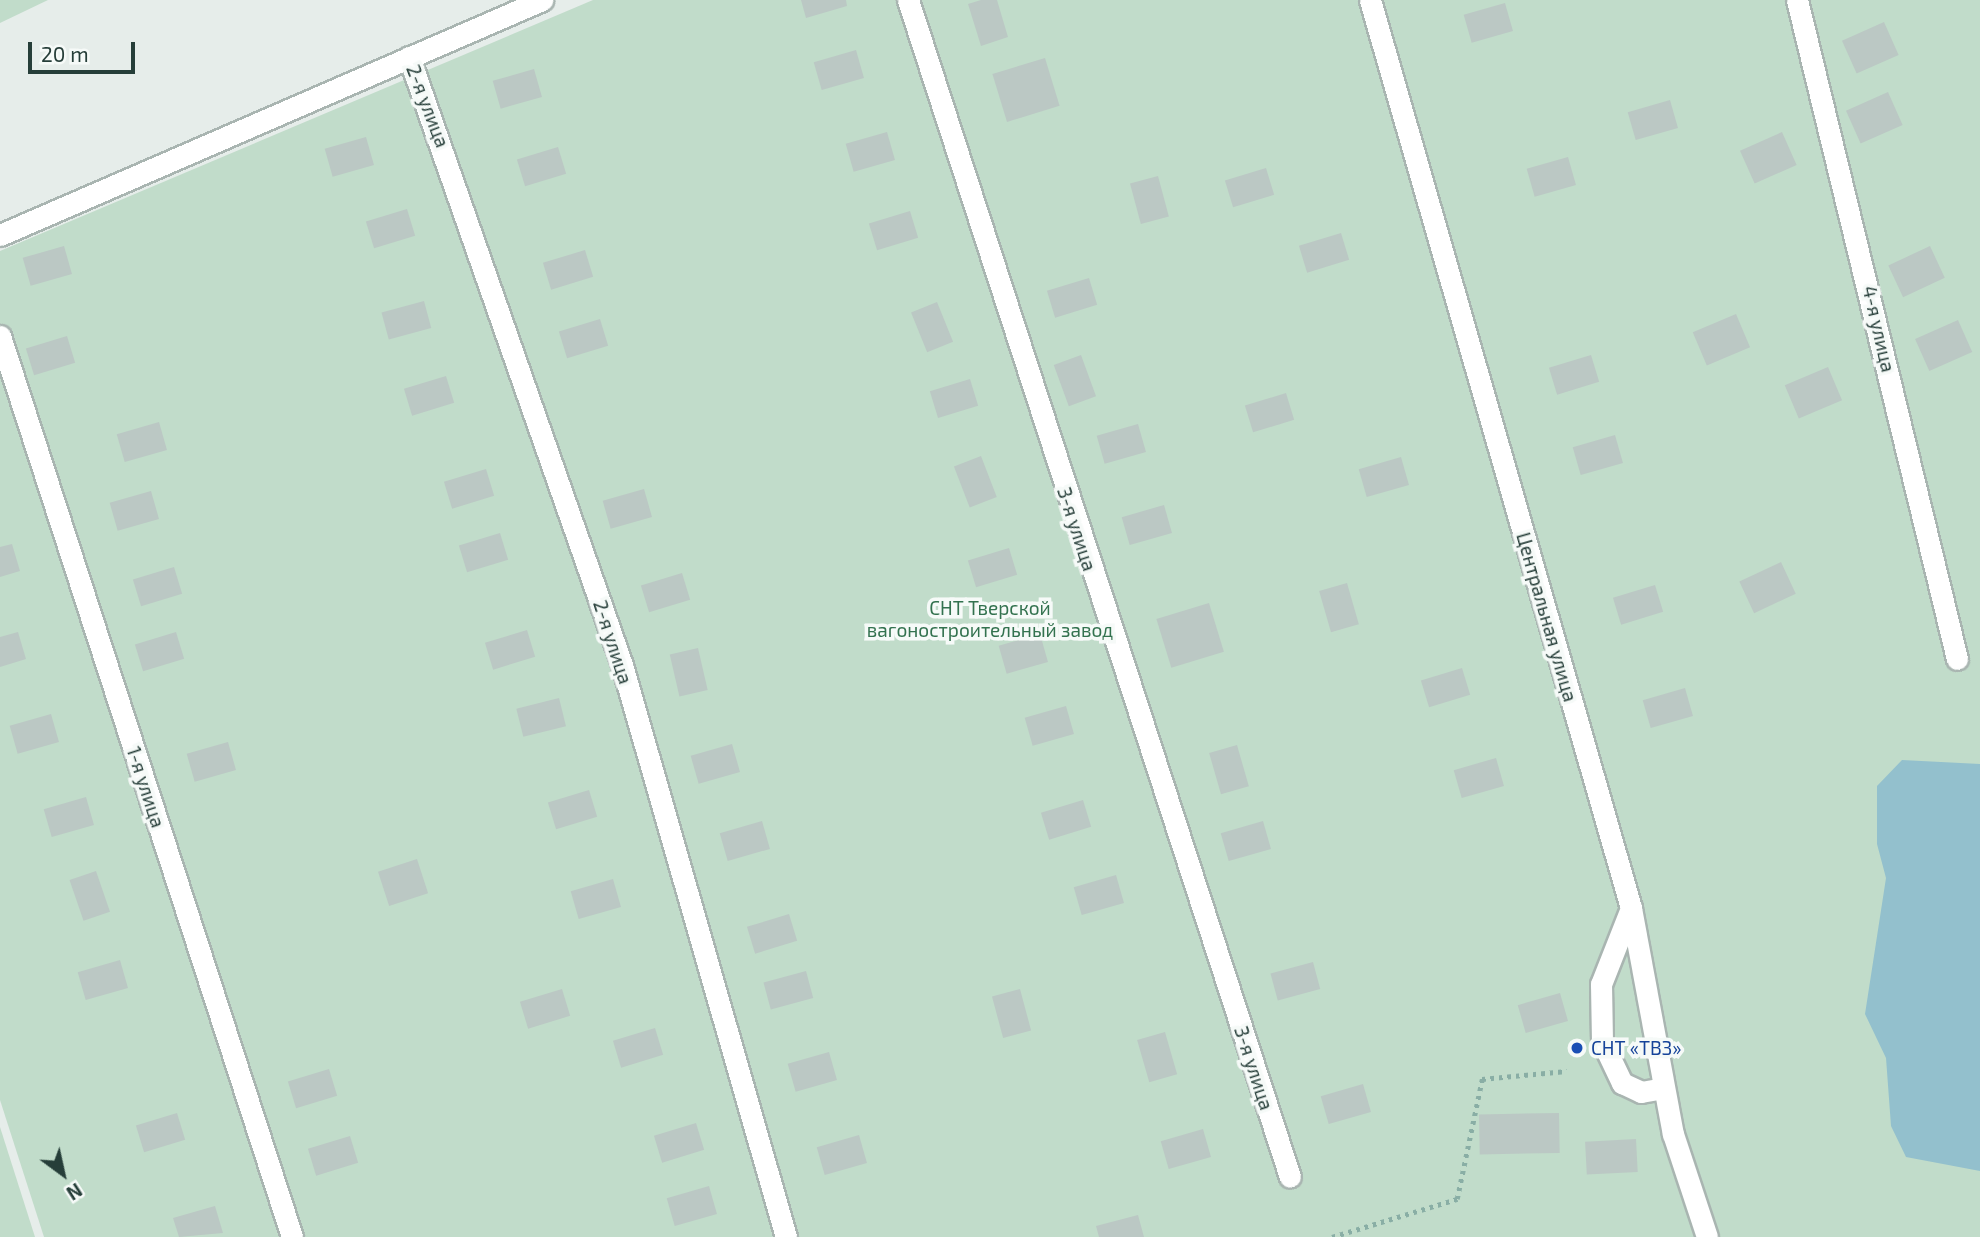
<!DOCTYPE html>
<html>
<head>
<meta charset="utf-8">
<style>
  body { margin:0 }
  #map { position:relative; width:1980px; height:1237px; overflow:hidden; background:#e6edea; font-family:"Exo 2",sans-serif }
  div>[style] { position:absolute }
  .green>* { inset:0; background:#c1dcca }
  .water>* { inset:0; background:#93c0cd }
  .building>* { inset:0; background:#bbc8c4; transform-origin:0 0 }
  .path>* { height:4.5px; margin-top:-2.25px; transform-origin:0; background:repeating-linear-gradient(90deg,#89aea5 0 3.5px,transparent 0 8.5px) }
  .roads { filter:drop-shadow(2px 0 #a9b5b1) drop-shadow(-2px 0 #a9b5b1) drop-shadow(0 2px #a9b5b1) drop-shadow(0 -2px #a9b5b1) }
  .lane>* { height:21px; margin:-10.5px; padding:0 10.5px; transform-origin:10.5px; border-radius:10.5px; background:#fff }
  .street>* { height:21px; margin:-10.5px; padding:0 10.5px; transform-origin:10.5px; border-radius:10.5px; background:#fff }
  .dots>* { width:19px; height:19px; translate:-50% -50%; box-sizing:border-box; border:4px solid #f6faf8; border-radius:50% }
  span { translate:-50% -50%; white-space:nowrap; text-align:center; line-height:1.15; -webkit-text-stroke:7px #f6faf8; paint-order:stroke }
  .street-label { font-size:19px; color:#263e39 }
  .park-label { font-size:19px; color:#33724f }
  .transit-label { font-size:19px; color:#164399 }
  .left { translate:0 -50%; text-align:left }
  .north { position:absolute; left:28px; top:1139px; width:70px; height:70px; -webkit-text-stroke:5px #f6faf8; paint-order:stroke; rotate:147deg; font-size:19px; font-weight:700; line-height:28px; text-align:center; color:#263e39 }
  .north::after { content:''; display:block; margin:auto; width:24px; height:32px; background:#263e39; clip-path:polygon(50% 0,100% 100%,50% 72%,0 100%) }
  .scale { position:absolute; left:28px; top:42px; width:107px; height:32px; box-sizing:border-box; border:4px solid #263e39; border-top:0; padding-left:9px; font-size:21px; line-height:24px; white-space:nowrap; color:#263e39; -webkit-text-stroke:5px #f6faf8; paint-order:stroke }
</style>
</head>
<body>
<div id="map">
  <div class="green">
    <i style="clip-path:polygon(0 0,48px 0,0 23px)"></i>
    <i style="clip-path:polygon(593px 0,1980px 0,1980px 1237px,44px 1237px,0 1100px,0 251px)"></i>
    <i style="clip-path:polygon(0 1127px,35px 1237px,0 1237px)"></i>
  </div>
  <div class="water">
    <i style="clip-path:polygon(1902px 760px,1980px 764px,1980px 1171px,1906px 1157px,1891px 1126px,1886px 1058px,1865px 1014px,1886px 878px,1877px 844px,1877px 786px)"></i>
  </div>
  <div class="building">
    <i style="clip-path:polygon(801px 0,846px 0,847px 6px,806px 18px)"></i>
    <i style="clip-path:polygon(981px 0,997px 0,1008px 37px,981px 46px,968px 4px)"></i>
    <i style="left:1505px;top:3px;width:29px;height:43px;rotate:74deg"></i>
    <i style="left:1884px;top:22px;width:36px;height:46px;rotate:66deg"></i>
    <i style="left:856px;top:50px;width:29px;height:44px;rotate:74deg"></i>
    <i style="left:1045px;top:58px;width:50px;height:55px;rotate:73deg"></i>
    <i style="left:534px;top:69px;width:29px;height:43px;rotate:74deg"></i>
    <i style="left:1888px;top:92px;width:36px;height:46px;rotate:66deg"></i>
    <i style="left:1670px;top:100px;width:29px;height:44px;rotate:74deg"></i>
    <i style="left:887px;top:132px;width:29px;height:43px;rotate:74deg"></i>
    <i style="left:1782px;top:132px;width:36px;height:46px;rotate:66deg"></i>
    <i style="left:366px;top:137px;width:29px;height:43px;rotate:74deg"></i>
    <i style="left:558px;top:147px;width:28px;height:43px;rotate:73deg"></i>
    <i style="left:1568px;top:157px;width:29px;height:43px;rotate:74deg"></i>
    <i style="left:1266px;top:168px;width:28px;height:43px;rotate:73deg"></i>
    <i style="left:1158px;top:176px;width:42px;height:29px;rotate:75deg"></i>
    <i style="left:407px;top:209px;width:28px;height:43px;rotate:73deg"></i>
    <i style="left:910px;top:211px;width:28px;height:43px;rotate:73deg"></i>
    <i style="left:1341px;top:233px;width:28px;height:44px;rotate:73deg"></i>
    <i style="left:64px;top:246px;width:29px;height:43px;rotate:74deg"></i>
    <i style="left:1930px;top:246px;width:35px;height:46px;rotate:65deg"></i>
    <i style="left:585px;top:250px;width:28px;height:44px;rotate:73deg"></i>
    <i style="left:1089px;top:278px;width:28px;height:44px;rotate:73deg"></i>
    <i style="left:424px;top:301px;width:28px;height:44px;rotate:75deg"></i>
    <i style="left:937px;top:302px;width:43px;height:28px;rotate:68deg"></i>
    <i style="left:1736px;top:314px;width:36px;height:47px;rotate:67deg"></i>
    <i style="left:600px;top:319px;width:28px;height:43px;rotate:73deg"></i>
    <i style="left:1958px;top:320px;width:35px;height:47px;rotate:66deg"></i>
    <i style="left:67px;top:336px;width:28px;height:43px;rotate:73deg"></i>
    <i style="left:1081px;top:355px;width:44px;height:29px;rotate:70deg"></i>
    <i style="left:1591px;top:355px;width:28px;height:44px;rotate:73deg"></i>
    <i style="left:1828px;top:367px;width:36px;height:47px;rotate:67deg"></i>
    <i style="left:446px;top:376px;width:28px;height:44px;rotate:73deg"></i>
    <i style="left:970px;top:379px;width:28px;height:42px;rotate:73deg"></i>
    <i style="left:1286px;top:393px;width:28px;height:43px;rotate:73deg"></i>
    <i style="left:159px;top:422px;width:29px;height:44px;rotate:74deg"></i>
    <i style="left:1138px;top:424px;width:29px;height:43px;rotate:74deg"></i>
    <i style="left:1615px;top:435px;width:29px;height:44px;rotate:74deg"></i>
    <i style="left:981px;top:456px;width:44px;height:29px;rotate:69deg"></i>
    <i style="left:1401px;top:457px;width:29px;height:44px;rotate:74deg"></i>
    <i style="left:486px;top:469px;width:28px;height:44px;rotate:73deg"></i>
    <i style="left:644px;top:489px;width:29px;height:43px;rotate:74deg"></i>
    <i style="left:151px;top:491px;width:29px;height:43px;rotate:74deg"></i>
    <i style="left:1164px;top:505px;width:29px;height:44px;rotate:74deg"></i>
    <i style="left:500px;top:533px;width:28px;height:43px;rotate:73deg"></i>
    <i style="clip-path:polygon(12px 544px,20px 571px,0 577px,0 547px)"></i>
    <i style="left:1009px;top:548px;width:28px;height:43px;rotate:73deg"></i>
    <i style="left:1781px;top:562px;width:35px;height:46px;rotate:65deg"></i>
    <i style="left:174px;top:567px;width:28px;height:43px;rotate:73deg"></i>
    <i style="left:682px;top:573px;width:28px;height:43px;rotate:73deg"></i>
    <i style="left:1347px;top:583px;width:43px;height:29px;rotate:74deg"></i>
    <i style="left:1655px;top:585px;width:28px;height:44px;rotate:73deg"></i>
    <i style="left:1209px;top:603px;width:51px;height:55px;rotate:73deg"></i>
    <i style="left:527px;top:630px;width:28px;height:44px;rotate:73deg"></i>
    <i style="clip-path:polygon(18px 632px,26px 659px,0 667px,0 637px)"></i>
    <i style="left:176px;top:632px;width:28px;height:43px;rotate:73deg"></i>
    <i style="left:1040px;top:634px;width:29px;height:43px;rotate:74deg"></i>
    <i style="left:698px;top:648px;width:43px;height:29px;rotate:77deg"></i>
    <i style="left:1462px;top:668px;width:28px;height:43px;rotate:73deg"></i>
    <i style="left:1685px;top:688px;width:29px;height:44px;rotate:74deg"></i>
    <i style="left:559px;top:698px;width:29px;height:44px;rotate:76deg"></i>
    <i style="left:1066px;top:706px;width:29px;height:43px;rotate:74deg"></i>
    <i style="left:51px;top:714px;width:29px;height:43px;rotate:74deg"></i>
    <i style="left:228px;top:742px;width:29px;height:43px;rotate:74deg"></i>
    <i style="left:732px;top:744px;width:29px;height:43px;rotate:74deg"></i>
    <i style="left:1237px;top:745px;width:43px;height:29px;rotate:74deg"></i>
    <i style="left:1496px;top:758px;width:29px;height:44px;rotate:74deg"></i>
    <i style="left:589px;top:790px;width:28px;height:43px;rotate:73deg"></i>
    <i style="left:86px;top:797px;width:29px;height:44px;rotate:74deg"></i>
    <i style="left:1083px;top:800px;width:28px;height:44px;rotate:73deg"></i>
    <i style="left:762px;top:821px;width:29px;height:44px;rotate:74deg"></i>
    <i style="left:1263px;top:821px;width:29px;height:44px;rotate:74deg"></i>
    <i style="left:417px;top:859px;width:36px;height:41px;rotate:72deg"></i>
    <i style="left:96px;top:871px;width:43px;height:28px;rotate:71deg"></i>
    <i style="left:1116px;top:875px;width:29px;height:44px;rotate:74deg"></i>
    <i style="left:613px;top:879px;width:29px;height:44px;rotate:74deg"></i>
    <i style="left:789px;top:914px;width:28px;height:44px;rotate:73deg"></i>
    <i style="left:120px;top:960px;width:29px;height:44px;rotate:74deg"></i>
    <i style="left:1313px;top:962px;width:28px;height:44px;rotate:75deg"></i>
    <i style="left:806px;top:971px;width:28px;height:44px;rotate:75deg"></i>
    <i style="left:562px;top:989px;width:28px;height:44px;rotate:73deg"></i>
    <i style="left:1020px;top:989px;width:43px;height:29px;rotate:75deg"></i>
    <i style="left:1560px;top:993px;width:29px;height:44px;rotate:74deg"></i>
    <i style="left:655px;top:1028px;width:28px;height:44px;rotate:73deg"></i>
    <i style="left:1165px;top:1032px;width:44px;height:29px;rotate:74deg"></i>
    <i style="left:829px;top:1052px;width:29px;height:43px;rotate:74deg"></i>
    <i style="left:329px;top:1069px;width:28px;height:43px;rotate:73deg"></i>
    <i style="left:1363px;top:1084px;width:29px;height:44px;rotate:74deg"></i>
    <i style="left:177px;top:1113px;width:28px;height:43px;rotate:73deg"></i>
    <i style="left:1559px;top:1113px;width:40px;height:80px;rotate:89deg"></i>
    <i style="left:696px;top:1123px;width:28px;height:44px;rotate:73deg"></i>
    <i style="left:1203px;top:1129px;width:29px;height:44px;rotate:74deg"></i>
    <i style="left:859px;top:1135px;width:29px;height:44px;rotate:74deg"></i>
    <i style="left:350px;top:1136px;width:28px;height:44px;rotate:73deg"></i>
    <i style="left:1636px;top:1139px;width:33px;height:51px;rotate:87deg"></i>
    <i style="left:709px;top:1186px;width:29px;height:44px;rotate:74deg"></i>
    <i style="clip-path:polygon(215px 1206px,223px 1233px,179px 1237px,173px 1218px)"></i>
    <i style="clip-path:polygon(1138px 1215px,1144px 1237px,1099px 1237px,1096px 1226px)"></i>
  </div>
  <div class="path">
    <i style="left:1332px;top:1237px;width:131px;rotate:-16.9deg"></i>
    <i style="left:1457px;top:1199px;width:123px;rotate:-78.2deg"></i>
    <i style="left:1482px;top:1079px;width:85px;rotate:-5.4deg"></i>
  </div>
  <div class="roads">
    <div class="lane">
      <i style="left:908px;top:0;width:1237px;rotate:72.02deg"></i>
      <i style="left:1797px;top:0;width:678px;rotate:76.35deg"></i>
      <i style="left:409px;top:57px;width:644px;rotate:70.69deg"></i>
      <i style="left:622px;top:665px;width:595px;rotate:74deg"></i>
      <i style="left:0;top:336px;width:947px;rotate:72.04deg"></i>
      <i style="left:1631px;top:908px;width:82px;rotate:111.5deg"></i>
      <i style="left:1601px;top:984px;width:57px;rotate:89deg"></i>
      <i style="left:1602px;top:1041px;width:47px;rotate:64.5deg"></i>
      <i style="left:1622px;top:1083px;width:21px;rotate:25deg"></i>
      <i style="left:1641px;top:1092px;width:23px;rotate:-10deg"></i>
    </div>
    <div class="street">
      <i style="left:1370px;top:0;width:945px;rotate:73.96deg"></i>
      <i style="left:1631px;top:908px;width:230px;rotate:79.5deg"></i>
      <i style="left:1673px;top:1134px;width:108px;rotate:71.7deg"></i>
      <i style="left:0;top:235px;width:591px;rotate:-23.44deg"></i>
    </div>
  </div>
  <div class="dots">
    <i style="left:1577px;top:1048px;background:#1a4fb4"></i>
  </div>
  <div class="street-label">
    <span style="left:428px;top:106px;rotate:69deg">2-я улица</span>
    <span style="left:1879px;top:329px;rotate:77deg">4-я улица</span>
    <span style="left:1077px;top:529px;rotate:72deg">3-я улица</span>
    <span style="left:1547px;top:617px;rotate:74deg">Центральная улица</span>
    <span style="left:613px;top:642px;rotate:72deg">2-я улица</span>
    <span style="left:146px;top:787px;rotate:72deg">1-я улица</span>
    <span style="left:1254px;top:1068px;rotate:72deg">3-я улица</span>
  </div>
  <div class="park-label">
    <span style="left:990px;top:619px">СНТ Тверской<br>вагоностроительный завод</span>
  </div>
  <div class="transit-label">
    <span class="left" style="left:1591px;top:1048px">СНТ «ТВЗ»</span>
  </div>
  <div class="north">N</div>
  <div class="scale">20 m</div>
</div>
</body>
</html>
